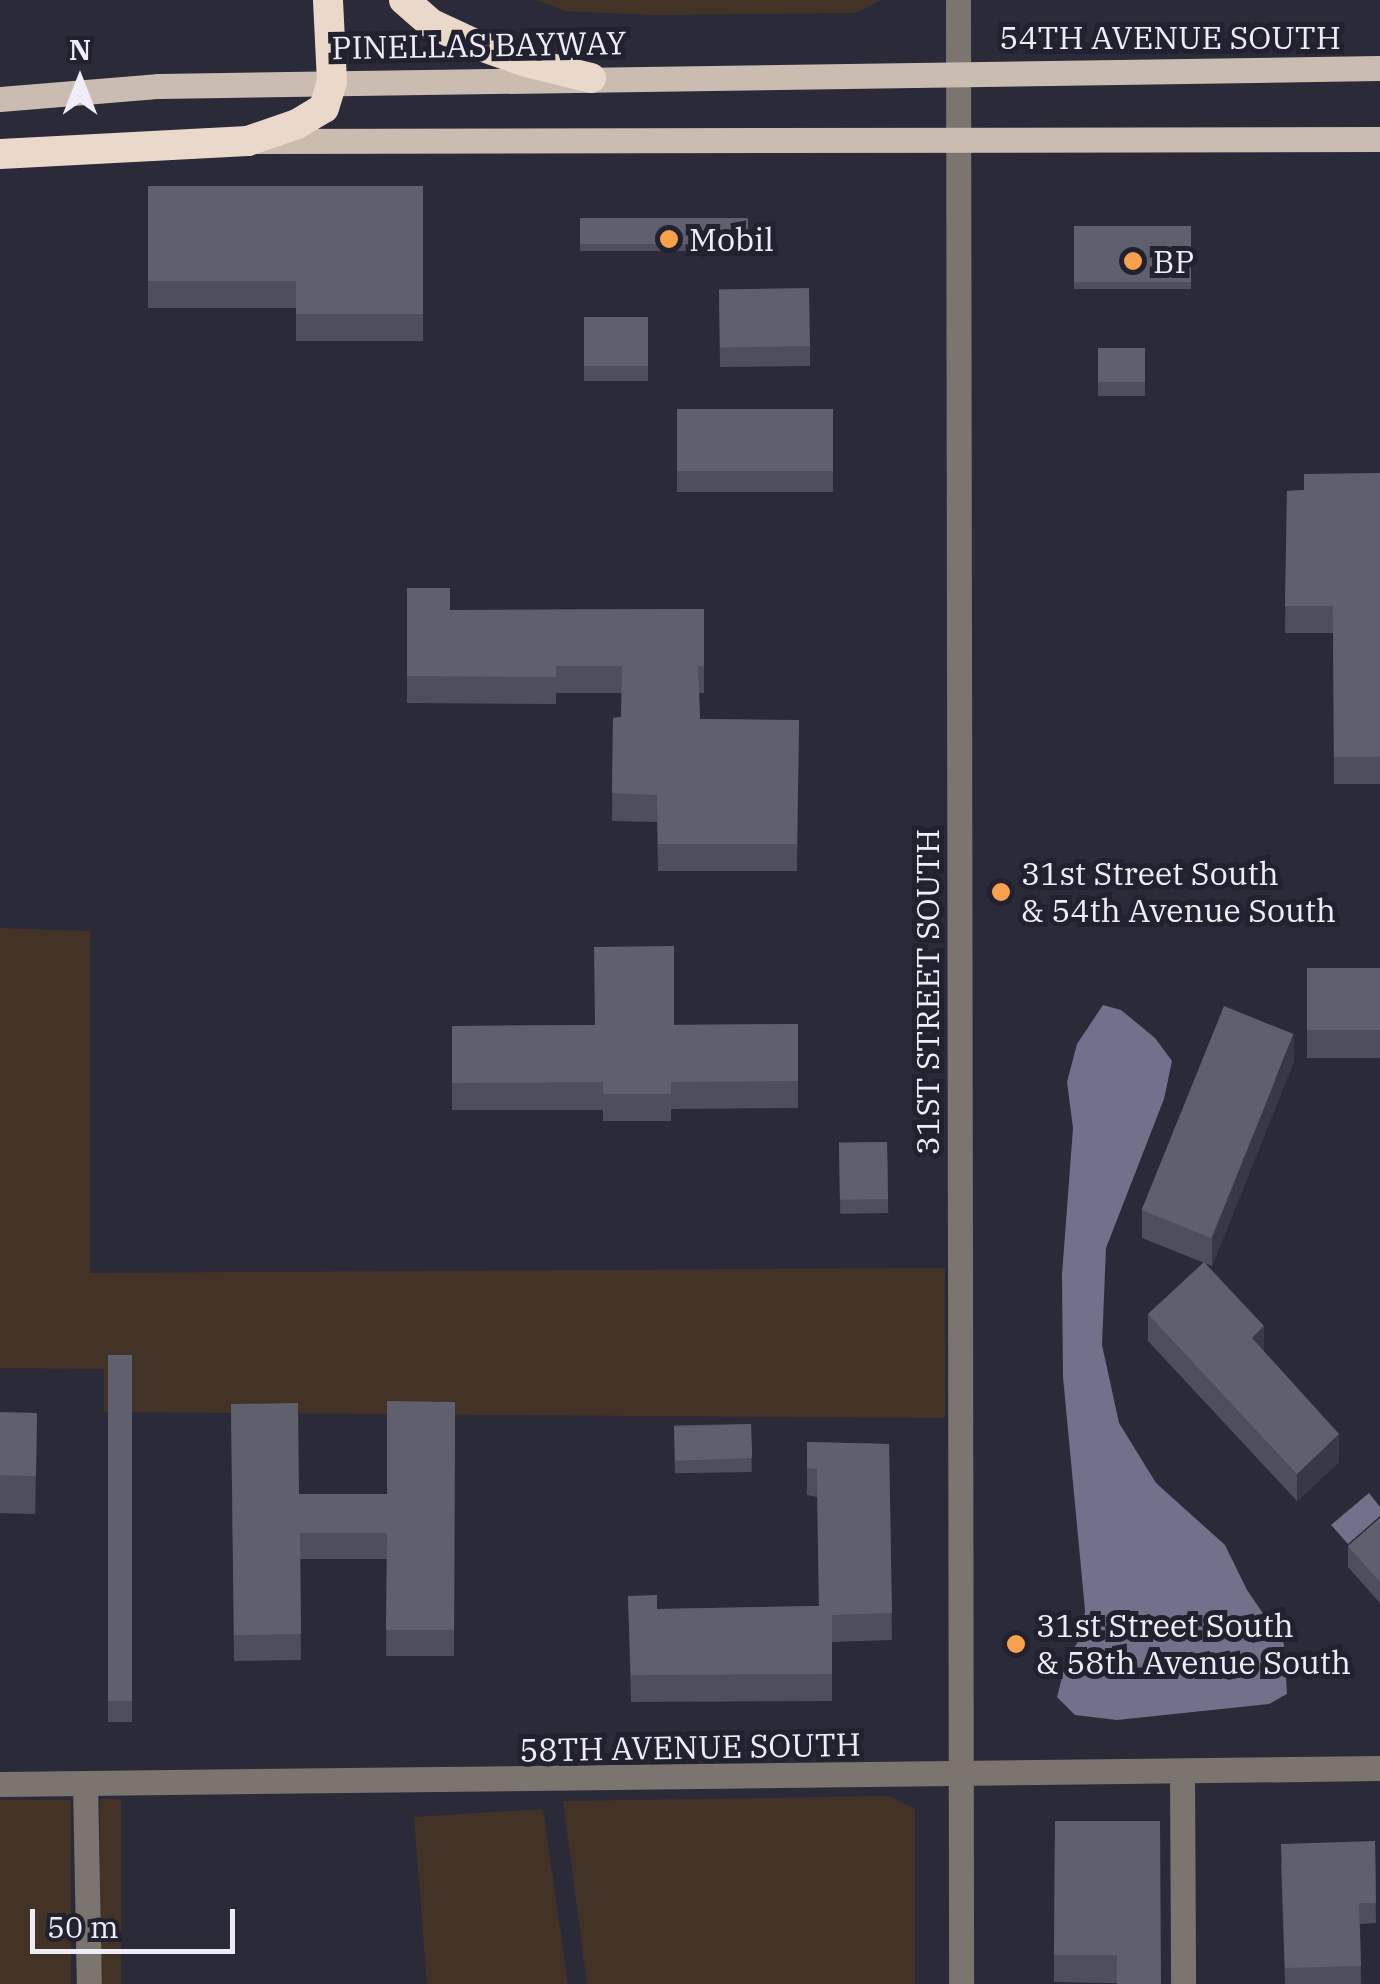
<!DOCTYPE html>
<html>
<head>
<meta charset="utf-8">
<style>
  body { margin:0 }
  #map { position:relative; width:1380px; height:1984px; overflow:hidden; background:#2b2a39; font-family:"IBM Plex Serif",serif }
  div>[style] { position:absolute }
  .green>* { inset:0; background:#433327; transform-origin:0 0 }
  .water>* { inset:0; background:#72718b }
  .minor>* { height:25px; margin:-12.5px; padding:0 12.5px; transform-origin:12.5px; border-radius:12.5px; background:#7b746f }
  .major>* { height:25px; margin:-12.5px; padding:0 12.5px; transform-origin:12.5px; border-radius:12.5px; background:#cbbcb1 }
  .highway>* { height:30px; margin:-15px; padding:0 15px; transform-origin:15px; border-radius:15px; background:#ead9cb }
  .wall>* { inset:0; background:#4f4e5e; transform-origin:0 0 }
  .shaded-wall>* { inset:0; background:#393848 }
  .building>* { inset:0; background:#605f6e; transform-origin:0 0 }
  .dots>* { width:28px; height:28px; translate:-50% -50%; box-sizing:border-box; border:5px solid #21212f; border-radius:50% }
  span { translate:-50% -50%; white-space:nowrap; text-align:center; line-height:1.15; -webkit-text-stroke:10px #21212f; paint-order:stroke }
  .street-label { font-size:32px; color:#eeedf7 }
  .poi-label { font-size:32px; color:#eeedf7 }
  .left { translate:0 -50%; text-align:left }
  .north { position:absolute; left:30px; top:30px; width:100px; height:100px; -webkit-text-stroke:8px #21212f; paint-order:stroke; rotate:0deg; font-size:28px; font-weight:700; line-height:40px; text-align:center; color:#eeedf7 }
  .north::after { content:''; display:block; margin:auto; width:35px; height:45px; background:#eeedf7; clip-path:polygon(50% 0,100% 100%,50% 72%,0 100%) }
  .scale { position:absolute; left:30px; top:1909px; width:205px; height:45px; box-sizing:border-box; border:5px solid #eeedf7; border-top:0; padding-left:12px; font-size:30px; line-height:35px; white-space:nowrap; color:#eeedf7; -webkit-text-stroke:8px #21212f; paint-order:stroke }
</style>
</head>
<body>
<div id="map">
  <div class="green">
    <i style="clip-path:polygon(536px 0,881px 0,856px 13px,651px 15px,565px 11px)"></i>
    <i style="clip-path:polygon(0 928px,90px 931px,90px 1273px,945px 1268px,945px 1418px,104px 1412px,104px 1369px,0 1368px)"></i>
    <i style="clip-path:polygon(889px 1796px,915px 1809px,915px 1984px,587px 1984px,563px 1801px)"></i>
    <i style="left:100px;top:1799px;width:21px;height:185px"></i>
    <i style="left:0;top:1800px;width:71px;height:184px"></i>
    <i style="clip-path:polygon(543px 1809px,568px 1984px,427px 1984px,414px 1817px)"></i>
  </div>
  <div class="water">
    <i style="clip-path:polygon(1103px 1005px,1121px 1010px,1155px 1038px,1172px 1061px,1164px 1099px,1106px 1248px,1102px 1345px,1119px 1423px,1156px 1483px,1225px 1545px,1247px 1590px,1284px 1644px,1287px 1694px,1269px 1704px,1117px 1720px,1075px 1715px,1057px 1697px,1067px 1658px,1082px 1636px,1085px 1610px,1063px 1377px,1062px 1275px,1073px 1128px,1067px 1082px,1077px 1044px)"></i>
    <i style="clip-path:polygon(1369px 1493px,1380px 1507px,1380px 1516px,1348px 1544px,1331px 1525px)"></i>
  </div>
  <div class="minor">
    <i style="left:958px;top:0;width:1984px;rotate:89.91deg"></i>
    <i style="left:1182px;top:1772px;width:212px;rotate:89.7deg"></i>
    <i style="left:85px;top:1783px;width:201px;rotate:88.9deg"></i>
    <i style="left:0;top:1784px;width:1380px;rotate:-0.66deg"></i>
  </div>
  <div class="major">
    <i style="left:0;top:99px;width:160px;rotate:-4.7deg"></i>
    <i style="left:159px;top:86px;width:1221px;rotate:-0.84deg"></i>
    <i style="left:258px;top:141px;width:1122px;rotate:-0.1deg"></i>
  </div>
  <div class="highway">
    <i style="left:404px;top:0;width:35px;rotate:41deg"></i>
    <i style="left:430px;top:23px;width:50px;rotate:25deg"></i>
    <i style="left:475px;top:44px;width:54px;rotate:19.4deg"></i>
    <i style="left:526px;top:62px;width:67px;rotate:13.8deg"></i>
    <i style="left:0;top:154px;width:248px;rotate:-3deg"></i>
    <i style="left:248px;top:141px;width:52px;rotate:-19.1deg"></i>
    <i style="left:297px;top:124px;width:31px;rotate:-31deg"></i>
    <i style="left:324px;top:108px;width:27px;rotate:-73deg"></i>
    <i style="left:332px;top:82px;width:82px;rotate:-92.8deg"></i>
  </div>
  <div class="wall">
    <i style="clip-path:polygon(148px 186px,423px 186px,423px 341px,296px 341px,296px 308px,148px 308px)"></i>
    <i style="left:580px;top:218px;width:168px;height:33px"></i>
    <i style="left:1074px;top:226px;width:117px;height:63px"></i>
    <i style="clip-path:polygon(719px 289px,810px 346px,810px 366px,720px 367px)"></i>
    <i style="left:648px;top:317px;width:64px;height:64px;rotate:90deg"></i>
    <i style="left:1098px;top:348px;width:47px;height:48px"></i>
    <i style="left:677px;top:409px;width:156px;height:83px"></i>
    <i style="clip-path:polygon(1380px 473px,1380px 784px,1334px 784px,1333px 633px,1285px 633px,1287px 491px,1304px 490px)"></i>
    <i style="clip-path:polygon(407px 588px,450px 610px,704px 609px,704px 693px,699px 693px,700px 719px,799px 720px,797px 871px,658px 871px,657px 822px,612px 821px,613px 718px,621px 717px,622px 693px,556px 693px,556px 704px,407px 703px)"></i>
    <i style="left:1380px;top:968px;width:90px;height:73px;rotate:90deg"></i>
    <i style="clip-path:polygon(798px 1024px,798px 1108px,671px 1109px,671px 1121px,603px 1121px,603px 1110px,452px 1110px,452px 1026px)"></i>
    <i style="clip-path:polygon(1294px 1061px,1212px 1266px,1142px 1238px,1142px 1210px)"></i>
    <i style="left:887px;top:1142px;width:71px;height:48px;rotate:89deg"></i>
    <i style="clip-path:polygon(1148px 1314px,1264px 1352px,1339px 1462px,1297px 1501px,1148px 1341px)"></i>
    <i style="left:108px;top:1355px;width:24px;height:367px"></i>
    <i style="clip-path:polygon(455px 1402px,454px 1656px,386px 1656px,387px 1559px,300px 1559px,301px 1660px,234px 1661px,231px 1404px,299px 1494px,387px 1494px)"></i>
    <i style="left:37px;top:1413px;width:101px;height:37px;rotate:91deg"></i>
    <i style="left:751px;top:1424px;width:48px;height:77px;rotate:89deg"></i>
    <i style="clip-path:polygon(807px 1442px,889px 1444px,892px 1640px,832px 1642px,832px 1701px,631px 1702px,628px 1596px,657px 1609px,819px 1606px,817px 1497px,807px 1495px)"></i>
    <i style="clip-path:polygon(1380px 1518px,1380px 1603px,1348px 1567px,1348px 1546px)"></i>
    <i style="clip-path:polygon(1055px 1821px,1161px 1984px,1054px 1982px)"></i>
    <i style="clip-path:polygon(1375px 1841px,1376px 1923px,1360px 1924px,1361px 1984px,1285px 1984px,1281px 1864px)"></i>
  </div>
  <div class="shaded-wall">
    <i style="clip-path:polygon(1294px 1034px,1294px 1061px,1212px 1266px,1212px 1238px)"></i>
    <i style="clip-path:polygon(1264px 1326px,1264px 1354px,1252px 1338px)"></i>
    <i style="clip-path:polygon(1339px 1434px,1339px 1462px,1297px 1501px,1297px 1474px)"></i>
  </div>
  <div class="building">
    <i style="clip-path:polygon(148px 186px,423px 186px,423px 314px,296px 314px,296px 281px,148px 281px)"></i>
    <i style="left:580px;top:218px;width:168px;height:26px"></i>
    <i style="left:1074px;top:226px;width:117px;height:56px"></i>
    <i style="left:809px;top:288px;width:58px;height:90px;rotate:89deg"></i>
    <i style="left:648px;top:317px;width:49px;height:64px;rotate:90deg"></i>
    <i style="left:1098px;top:348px;width:47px;height:34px"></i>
    <i style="left:677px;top:409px;width:156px;height:62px"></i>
    <i style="clip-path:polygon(1380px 473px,1380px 757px,1334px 757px,1333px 606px,1285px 606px,1287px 491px,1304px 490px,1304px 474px)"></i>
    <i style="clip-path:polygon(407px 588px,450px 588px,450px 610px,704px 609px,704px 666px,698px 666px,700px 719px,799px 720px,797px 844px,658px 844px,657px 795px,612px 793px,613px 718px,621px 717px,622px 666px,556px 666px,556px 677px,407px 676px)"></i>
    <i style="clip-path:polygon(674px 946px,674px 1025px,798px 1024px,798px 1081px,671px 1082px,671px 1094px,603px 1094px,603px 1082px,452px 1083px,452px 1026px,595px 1025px,594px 947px)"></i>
    <i style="left:1380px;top:968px;width:62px;height:73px;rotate:90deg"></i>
    <i style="left:1224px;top:1006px;width:75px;height:220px;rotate:22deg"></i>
    <i style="left:887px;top:1142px;width:57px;height:48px;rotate:89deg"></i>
    <i style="clip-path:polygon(1204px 1262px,1264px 1326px,1252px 1338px,1339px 1434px,1297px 1474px,1148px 1314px)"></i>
    <i style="left:108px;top:1355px;width:24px;height:346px"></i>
    <i style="clip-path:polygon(387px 1401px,455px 1402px,454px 1630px,386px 1630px,387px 1533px,300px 1533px,301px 1634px,234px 1635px,231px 1404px,298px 1403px,299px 1494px,387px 1494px)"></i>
    <i style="left:37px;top:1413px;width:63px;height:37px;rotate:91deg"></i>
    <i style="left:751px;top:1424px;width:34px;height:77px;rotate:88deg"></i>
    <i style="clip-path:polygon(807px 1442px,889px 1444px,892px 1613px,832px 1615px,832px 1674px,631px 1675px,628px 1596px,657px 1595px,657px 1609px,819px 1606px,817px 1469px,807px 1468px)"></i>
    <i style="clip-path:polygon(1380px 1518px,1380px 1582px,1348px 1546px)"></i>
    <i style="clip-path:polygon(1055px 1821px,1160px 1821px,1161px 1984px,1117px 1984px,1117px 1955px,1054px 1955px)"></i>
    <i style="clip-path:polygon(1375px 1841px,1376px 1903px,1359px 1903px,1361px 1966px,1285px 1968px,1281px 1844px)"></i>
  </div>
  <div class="dots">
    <i style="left:669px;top:239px;background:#f9a04d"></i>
    <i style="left:1133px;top:261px;background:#f9a04d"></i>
    <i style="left:1001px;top:892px;background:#f9a04d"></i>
    <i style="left:1016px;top:1644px;background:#f9a04d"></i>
  </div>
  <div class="street-label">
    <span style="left:1170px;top:37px">54TH AVENUE SOUTH</span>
    <span style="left:479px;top:45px;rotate:-1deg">PINELLAS BAYWAY</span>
    <span style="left:927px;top:992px;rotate:-90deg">31ST STREET SOUTH</span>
    <span style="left:690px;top:1747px;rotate:-1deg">58TH AVENUE SOUTH</span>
  </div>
  <div class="poi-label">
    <span class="left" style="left:689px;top:239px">Mobil</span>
    <span class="left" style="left:1153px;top:261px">BP</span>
    <span class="left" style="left:1021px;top:892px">31st Street South<br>&amp; 54th Avenue South</span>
    <span class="left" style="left:1036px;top:1644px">31st Street South<br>&amp; 58th Avenue South</span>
  </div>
  <div class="north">N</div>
  <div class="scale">50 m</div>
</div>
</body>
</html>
